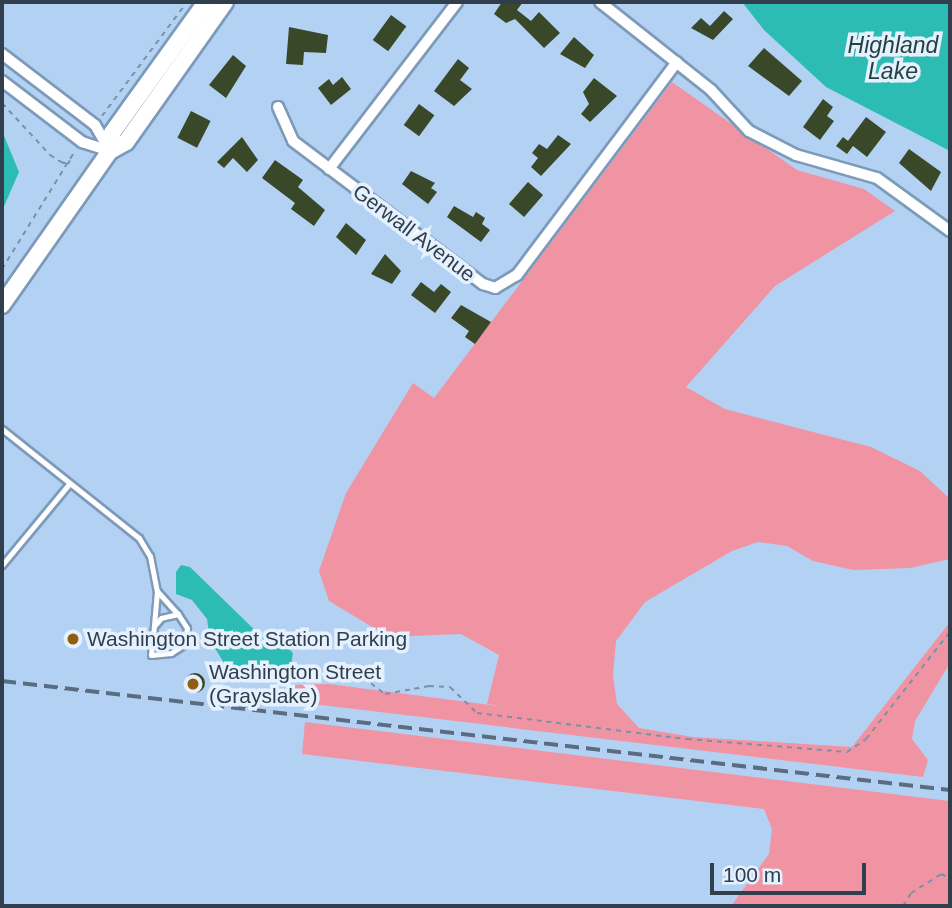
<!DOCTYPE html>
<html>
<head>
<meta charset="utf-8">
<style>
  body { margin:0 }
  #map { position:relative; width:952px; height:908px; overflow:hidden; background:#b3d2f3; font-family:Arial,sans-serif }
  div>[style] { position:absolute }
  .green>* { inset:0; background:#f094a3 }
  .water>* { inset:0; background:#2dbcb4 }
  .building>* { inset:0; background:#394828; transform-origin:0 0 }
  .round { border-radius:50% }
  .path>* { height:2px; margin-top:-1px; transform-origin:0; background:repeating-linear-gradient(90deg,#7990a8 0 5px,transparent 0 10px) }
  .roads { filter:drop-shadow(2px 0 #7d9ab9) drop-shadow(-2px 0 #7d9ab9) drop-shadow(0 2px #7d9ab9) drop-shadow(0 -2px #7d9ab9) }
  .service>* { height:5px; margin:-2.5px; padding:0 2.5px; transform-origin:2.5px; border-radius:2.5px; background:#fff }
  .minor>* { height:10px; margin:-5px; padding:0 5px; transform-origin:5px; border-radius:5px; background:#fff }
  .secondary>* { height:16px; margin:-8px; padding:0 8px; transform-origin:8px; border-radius:8px; background:#fff }
  .rail>* { height:3.5px; margin-top:-1.75px; transform-origin:0; background:repeating-linear-gradient(90deg,#5a6c80 0 14px,transparent 0 21px) }
  .dots>* { width:19px; height:19px; translate:-50% -50%; box-sizing:border-box; border:4px solid #e5f1ff; border-radius:50% }
  span { translate:-50% -50%; white-space:nowrap; text-align:center; line-height:1.15; -webkit-text-stroke:7px #e5f1ff; paint-order:stroke }
  .street-label { font-size:21px; color:#313e4b }
  .poi-label { font-size:21px; color:#313e4b }
  .left { translate:0 -50%; text-align:left }
  .water-label { font-size:23px; color:#24413e; font-style:italic }
  .frame { position:absolute; inset:0; border:4px solid #313e4b; pointer-events:none }
  .scale { position:absolute; left:710px; top:863px; width:156px; height:32px; box-sizing:border-box; border:4px solid #313e4b; border-top:0; padding-left:9px; font-size:21px; line-height:24px; white-space:nowrap; color:#313e4b; -webkit-text-stroke:5px #e5f1ff; paint-order:stroke }
</style>
</head>
<body>
<div id="map">
  <div class="green">
    <i style="clip-path:polygon(672px 82px,797px 170px,864px 189px,895px 211px,775px 286px,686px 387px,725px 409px,871px 447px,920px 471px,950px 499px,950px 559px,910px 568px,853px 570px,813px 561px,787px 546px,758px 542px,732px 551px,645px 602px,616px 641px,613px 675px,617px 704px,639px 728px,693px 737px,852px 747px,950px 622px,950px 663px,915px 721px,912px 739px,928px 760px,923px 777px,279px 700px,289px 685px,329px 684px,506px 707px,487px 704px,499px 655px,461px 634px,389px 637px,329px 601px,319px 571px,346px 493px,413px 383px,434px 398px)"></i>
    <i style="clip-path:polygon(305px 722px,950px 801px,950px 906px,731px 906px,769px 854px,772px 829px,764px 809px,302px 754px)"></i>
  </div>
  <div class="water">
    <i style="clip-path:polygon(742px 2px,950px 2px,950px 151px,826px 87px,764px 30px)"></i>
    <i style="clip-path:polygon(2px 131px,19px 172px,2px 211px)"></i>
    <i style="clip-path:polygon(181px 565px,190px 567px,263px 638px,287px 647px,293px 653px,291px 666px,277px 678px,238px 671px,224px 663px,210px 640px,207px 619px,192px 600px,176px 594px,176px 572px)"></i>
  </div>
  <div class="building">
    <i style="clip-path:polygon(502px 2px,523px 2px,517px 10px,531px 21px,539px 12px,560px 33px,544px 48px,515px 19px,506px 23px,494px 14px)"></i>
    <i style="clip-path:polygon(724px 11px,733px 19px,713px 40px,691px 28px,701px 18px,710px 26px)"></i>
    <i style="left:391px;top:15px;width:19px;height:31px;rotate:36deg"></i>
    <i style="clip-path:polygon(289px 27px,328px 35px,326px 53px,304px 52px,303px 65px,286px 64px)"></i>
    <i style="clip-path:polygon(574px 37px,594px 55px,585px 68px,560px 54px)"></i>
    <i style="clip-path:polygon(764px 48px,802px 81px,789px 96px,748px 66px)"></i>
    <i style="clip-path:polygon(233px 55px,246px 66px,226px 98px,209px 85px)"></i>
    <i style="clip-path:polygon(458px 59px,469px 68px,460px 80px,472px 89px,454px 106px,434px 91px)"></i>
    <i style="clip-path:polygon(342px 77px,351px 89px,331px 105px,318px 88px,329px 79px,333px 85px)"></i>
    <i style="clip-path:polygon(594px 78px,617px 96px,590px 122px,581px 114px,589px 104px,583px 92px)"></i>
    <i style="clip-path:polygon(823px 99px,833px 107px,827px 116px,834px 121px,820px 140px,803px 127px)"></i>
    <i style="left:419px;top:104px;width:19px;height:26px;rotate:36deg"></i>
    <i style="left:191px;top:111px;width:22px;height:30px;rotate:27deg"></i>
    <i style="clip-path:polygon(866px 117px,886px 132px,867px 157px,853px 146px,847px 154px,836px 146px,843px 137px,848px 141px)"></i>
    <i style="clip-path:polygon(558px 135px,571px 144px,541px 176px,531px 167px,538px 158px,532px 153px,539px 144px,547px 149px)"></i>
    <i style="clip-path:polygon(242px 137px,258px 160px,247px 172px,233px 158px,224px 168px,217px 162px)"></i>
    <i style="clip-path:polygon(909px 149px,941px 172px,931px 191px,899px 163px)"></i>
    <i style="clip-path:polygon(275px 160px,303px 180px,298px 187px,325px 210px,314px 226px,291px 209px,295px 203px,262px 178px)"></i>
    <i style="clip-path:polygon(411px 171px,435px 183px,431px 188px,437px 192px,428px 204px,402px 184px)"></i>
    <i style="left:528px;top:182px;width:20px;height:29px;rotate:41deg"></i>
    <i style="clip-path:polygon(454px 206px,473px 217px,476px 212px,485px 218px,482px 224px,490px 230px,481px 242px,447px 217px)"></i>
    <i style="clip-path:polygon(346px 223px,366px 240px,356px 255px,336px 237px)"></i>
    <i style="clip-path:polygon(385px 254px,401px 271px,392px 284px,371px 274px)"></i>
    <i style="clip-path:polygon(421px 282px,434px 292px,441px 284px,451px 292px,435px 313px,411px 295px)"></i>
    <i style="clip-path:polygon(461px 305px,491px 322px,475px 344px,465px 337px,469px 331px,451px 318px)"></i>
    <i class="round" style="left:185px;top:673px;width:20px;height:20px"></i>
  </div>
  <div class="path">
    <i style="left:2px;top:103px;width:71px;rotate:47.3deg"></i>
    <i style="left:50px;top:155px;width:13px;rotate:32deg"></i>
    <i style="left:61px;top:162px;width:7px;rotate:16deg"></i>
    <i style="left:68px;top:164px;width:4px;rotate:-63deg"></i>
    <i style="left:102px;top:116px;width:142px;rotate:-53.3deg"></i>
    <i style="left:2px;top:269px;width:139px;rotate:-58.3deg"></i>
    <i style="left:363px;top:677px;width:28px;rotate:38deg"></i>
    <i style="left:385px;top:694px;width:45px;rotate:-10.3deg"></i>
    <i style="left:429px;top:686px;width:21px;rotate:3deg"></i>
    <i style="left:450px;top:687px;width:37px;rotate:44deg"></i>
    <i style="left:477px;top:713px;width:212px;rotate:7.1deg"></i>
    <i style="left:687px;top:739px;width:161px;rotate:4.6deg"></i>
    <i style="left:847px;top:752px;width:23px;rotate:-34deg"></i>
    <i style="left:866px;top:739px;width:136px;rotate:-51.9deg"></i>
    <i style="left:903px;top:906px;width:15px;rotate:-58deg"></i>
    <i style="left:911px;top:893px;width:36px;rotate:-32deg"></i>
    <i style="left:941px;top:874px;width:10px;rotate:24deg"></i>
  </div>
  <div class="roads">
    <div class="service">
      <i style="left:2px;top:429px;width:175px;rotate:38.5deg"></i>
      <i style="left:139px;top:538px;width:21px;rotate:59deg"></i>
      <i style="left:150px;top:556px;width:36px;rotate:79deg"></i>
      <i style="left:157px;top:591px;width:35px;rotate:95deg"></i>
      <i style="left:154px;top:626px;width:29px;rotate:96deg"></i>
      <i style="left:151px;top:655px;width:20px;rotate:-6deg"></i>
      <i style="left:171px;top:653px;width:17px;rotate:-33deg"></i>
      <i style="left:185px;top:644px;width:16px;rotate:-83deg"></i>
      <i style="left:187px;top:628px;width:17px;rotate:-123deg"></i>
      <i style="left:178px;top:614px;width:17px;rotate:167deg"></i>
      <i style="left:161px;top:618px;width:11px;rotate:131deg"></i>
      <i style="left:2px;top:565px;width:105px;rotate:-50.4deg"></i>
      <i style="left:157px;top:591px;width:31px;rotate:48deg"></i>
    </div>
    <div class="minor">
      <i style="left:600px;top:2px;width:142px;rotate:38.4deg"></i>
      <i style="left:711px;top:90px;width:56px;rotate:47.2deg"></i>
      <i style="left:749px;top:131px;width:53px;rotate:27.1deg"></i>
      <i style="left:796px;top:155px;width:84px;rotate:15.9deg"></i>
      <i style="left:877px;top:178px;width:90px;rotate:36deg"></i>
      <i style="left:2px;top:54px;width:117px;rotate:37.4deg"></i>
      <i style="left:95px;top:125px;width:30px;rotate:60deg"></i>
      <i style="left:2px;top:81px;width:101px;rotate:37.3deg"></i>
      <i style="left:82px;top:142px;width:29px;rotate:18deg"></i>
      <i style="left:278px;top:107px;width:37px;rotate:66deg"></i>
      <i style="left:293px;top:141px;width:238px;rotate:37deg"></i>
      <i style="left:483px;top:284px;width:13px;rotate:18deg"></i>
      <i style="left:495px;top:288px;width:26px;rotate:-31deg"></i>
      <i style="left:517px;top:275px;width:266px;rotate:-53.1deg"></i>
      <i style="left:329px;top:169px;width:210px;rotate:-52.5deg"></i>
    </div>
    <div class="secondary">
      <i style="left:110px;top:151px;width:18px;rotate:-84deg"></i>
      <i style="left:112px;top:133px;width:161px;rotate:-54.3deg"></i>
      <i style="left:2px;top:305px;width:188px;rotate:-55deg"></i>
      <i style="left:110px;top:151px;width:18px;rotate:-29deg"></i>
      <i style="left:126px;top:142px;width:171px;rotate:-54.7deg"></i>
    </div>
  </div>
  <div class="rail">
    <i style="left:2px;top:681px;width:954px;rotate:6.56deg"></i>
  </div>
  <div class="dots">
    <i style="left:73px;top:639px;background:#915d0f"></i>
    <i style="left:193px;top:684px;background:#915d0f"></i>
  </div>
  <div class="street-label">
    <span style="left:414px;top:233px;rotate:37deg">Gerwall Avenue</span>
  </div>
  <div class="poi-label">
    <span class="left" style="left:87px;top:639px">Washington Street Station Parking</span>
    <span class="left" style="left:209px;top:684px">Washington Street<br>(Grayslake)</span>
  </div>
  <div class="water-label">
    <span style="left:893px;top:58px">Highland<br>Lake</span>
  </div>
  <div class="frame"></div>
  <div class="scale">100 m</div>
</div>
</body>
</html>
